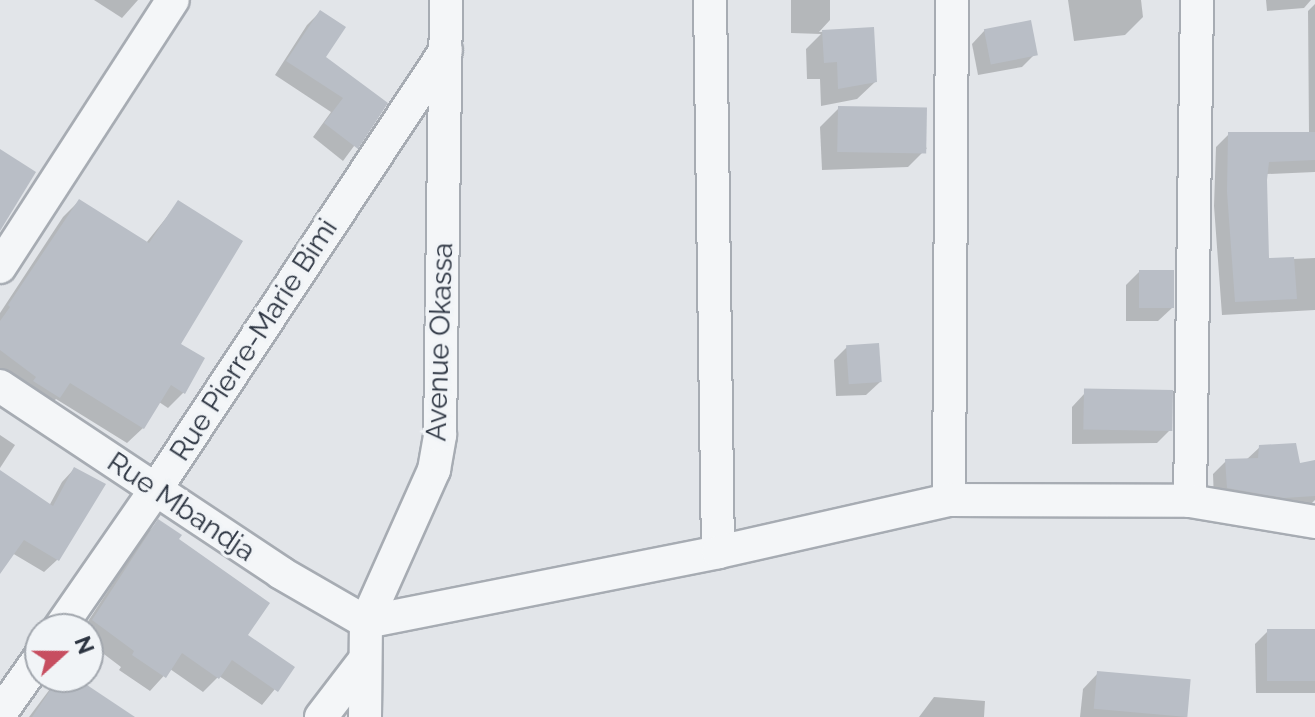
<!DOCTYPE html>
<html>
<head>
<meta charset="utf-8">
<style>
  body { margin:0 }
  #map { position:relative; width:1315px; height:717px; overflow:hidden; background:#e2e5e9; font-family:Raleway,sans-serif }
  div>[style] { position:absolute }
  .shadow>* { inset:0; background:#0003 }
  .building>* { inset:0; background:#b9bec6; transform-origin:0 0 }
  .roads { filter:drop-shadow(2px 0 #a7acb3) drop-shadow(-2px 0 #a7acb3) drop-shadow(0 2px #a7acb3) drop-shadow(0 -2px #a7acb3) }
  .street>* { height:32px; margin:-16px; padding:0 16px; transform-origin:16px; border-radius:16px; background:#f4f6f8 }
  span { translate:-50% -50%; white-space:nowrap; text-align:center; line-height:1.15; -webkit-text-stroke:7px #f1f4f7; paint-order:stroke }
  .street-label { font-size:28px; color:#2b3340 }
  .north { position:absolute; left:24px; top:613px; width:80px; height:80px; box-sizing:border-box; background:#f1f4f7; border:2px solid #a2a7ae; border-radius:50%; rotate:69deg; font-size:22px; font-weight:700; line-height:32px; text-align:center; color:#2b3340 }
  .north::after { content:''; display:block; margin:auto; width:28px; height:36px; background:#c74e60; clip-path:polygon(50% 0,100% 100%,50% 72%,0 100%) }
</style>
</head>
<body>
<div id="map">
  <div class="shadow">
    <i style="clip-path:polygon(94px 0,138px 0,122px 18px)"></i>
    <i style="clip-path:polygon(791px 0,830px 0,830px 20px,819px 32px,872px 29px,875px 82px,857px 99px,821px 106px,820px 79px,807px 79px,806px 49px,821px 34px,791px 33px)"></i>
    <i style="clip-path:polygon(1068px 0,1141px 0,1143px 17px,1125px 35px,1074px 41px)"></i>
    <i style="clip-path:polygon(1266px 0,1311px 0,1304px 8px,1267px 11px)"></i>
    <i style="clip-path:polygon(1315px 4px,1315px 172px,1267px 174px,1267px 260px,1315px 258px,1315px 310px,1222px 315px,1214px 206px,1216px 147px,1229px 134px,1309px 134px,1308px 11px)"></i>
    <i style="clip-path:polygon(320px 12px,323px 58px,385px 104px,343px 161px,313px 137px,331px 112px,275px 75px,307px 25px)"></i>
    <i style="clip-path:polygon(985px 30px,1035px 54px,1022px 67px,978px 75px,972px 44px)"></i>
    <i style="clip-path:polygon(839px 108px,927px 148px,908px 167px,822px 170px,820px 127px)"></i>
    <i style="clip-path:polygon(79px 201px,146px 243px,178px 203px,178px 344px,184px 392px,168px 408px,159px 402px,143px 428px,127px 443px,56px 399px,43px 412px,0 377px,0 313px,63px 217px)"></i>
    <i style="clip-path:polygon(1139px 272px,1172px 308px,1158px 321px,1126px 321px,1126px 285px)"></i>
    <i style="clip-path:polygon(847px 347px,880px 382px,866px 395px,836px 396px,834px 360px)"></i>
    <i style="clip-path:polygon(1085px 393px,1170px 430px,1157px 443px,1072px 444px,1072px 407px)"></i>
    <i style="clip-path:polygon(0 435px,15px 445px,0 468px)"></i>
    <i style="clip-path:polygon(1260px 447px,1298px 465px,1315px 462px,1315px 500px,1307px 508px,1214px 501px,1213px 474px,1226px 461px,1246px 460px)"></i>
    <i style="clip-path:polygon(74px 469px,57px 560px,44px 572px,12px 553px,0 571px,0 472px,49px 506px,62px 482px)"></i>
    <i style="clip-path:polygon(159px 521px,176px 539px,245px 636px,292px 668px,262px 705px,219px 676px,203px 692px,170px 669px,150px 691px,119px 670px,121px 667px,88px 642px,88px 629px,83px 629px,144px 536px)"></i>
    <i style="clip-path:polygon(1268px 631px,1315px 631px,1315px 693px,1256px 693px,1255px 644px)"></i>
    <i style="clip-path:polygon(1098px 673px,1189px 681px,1186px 717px,1080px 717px,1083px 689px)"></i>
    <i style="clip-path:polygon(59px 677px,71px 677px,131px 717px,29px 717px)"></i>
    <i style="clip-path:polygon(934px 697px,985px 701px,984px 717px,919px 717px)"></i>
  </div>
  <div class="building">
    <i style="clip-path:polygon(320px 10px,346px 27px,326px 57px,388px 103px,358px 149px,324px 123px,343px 98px,286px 61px)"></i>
    <i style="left:1031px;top:20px;width:36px;height:48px;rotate:79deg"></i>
    <i style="clip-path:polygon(874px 27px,877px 82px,838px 89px,837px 62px,824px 63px,822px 30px)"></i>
    <i style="left:838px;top:106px;width:89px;height:46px;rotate:1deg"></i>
    <i style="clip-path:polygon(1228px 132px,1315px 132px,1315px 160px,1269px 162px,1267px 180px,1269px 258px,1294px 257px,1297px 299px,1235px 302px,1227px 192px)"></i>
    <i style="clip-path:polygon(0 149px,36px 172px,0 231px)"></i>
    <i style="clip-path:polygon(79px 199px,149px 243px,178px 200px,243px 241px,181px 344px,205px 358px,185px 394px,171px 385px,144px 429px,70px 383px,60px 398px,33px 381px,36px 377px,0 350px,0 321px,10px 307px,8px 305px)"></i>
    <i style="left:1139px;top:270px;width:35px;height:38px"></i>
    <i style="left:879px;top:343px;width:39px;height:33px;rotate:86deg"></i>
    <i style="left:1173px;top:390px;width:41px;height:89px;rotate:91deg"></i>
    <i style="clip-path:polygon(1296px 443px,1300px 463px,1315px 460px,1315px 496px,1284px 498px,1227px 488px,1225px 459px,1258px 458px,1259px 445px)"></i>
    <i style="clip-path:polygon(74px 467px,106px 484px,59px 561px,24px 540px,0 574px,0 470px,53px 506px)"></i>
    <i style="clip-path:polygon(158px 519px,182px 535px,179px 539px,270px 603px,248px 635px,295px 667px,278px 692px,232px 660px,219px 679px,182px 653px,166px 678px,132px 655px,134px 651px,92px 620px)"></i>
    <i style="left:1267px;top:629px;width:48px;height:52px"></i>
    <i style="left:1097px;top:671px;width:94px;height:38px;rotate:5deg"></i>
    <i style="clip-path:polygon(59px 677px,75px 677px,135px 717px,32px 717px)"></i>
  </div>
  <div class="roads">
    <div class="street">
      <i style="left:710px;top:0;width:552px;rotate:89.17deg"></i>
      <i style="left:0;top:267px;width:318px;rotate:-57.1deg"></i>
      <i style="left:0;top:386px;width:338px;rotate:33.6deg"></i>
      <i style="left:281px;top:573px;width:98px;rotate:30deg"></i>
      <i style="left:949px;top:500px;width:500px;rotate:-89.66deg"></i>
      <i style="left:1190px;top:501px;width:501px;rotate:-89.2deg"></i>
      <i style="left:366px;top:622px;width:359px;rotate:-11.2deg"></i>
      <i style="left:718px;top:552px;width:237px;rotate:-12.7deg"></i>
      <i style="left:949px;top:500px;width:241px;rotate:0.2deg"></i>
      <i style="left:1190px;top:501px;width:127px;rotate:9.5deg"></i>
      <i style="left:59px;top:629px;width:170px;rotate:-55.3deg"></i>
      <i style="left:156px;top:489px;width:526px;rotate:-56.55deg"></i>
      <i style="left:0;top:714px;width:70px;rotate:-54.9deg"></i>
      <i style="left:321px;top:717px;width:69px;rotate:-52.6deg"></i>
      <i style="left:365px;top:717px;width:95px;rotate:-89.4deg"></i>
      <i style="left:366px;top:622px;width:167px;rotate:-65.9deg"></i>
      <i style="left:434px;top:470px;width:36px;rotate:-80deg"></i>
      <i style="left:440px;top:435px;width:435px;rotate:-89.2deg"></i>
    </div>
  </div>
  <div class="street-label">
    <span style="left:254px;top:340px;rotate:-57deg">Rue Pierre-Marie Bimi</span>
    <span style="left:440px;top:342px;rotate:-88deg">Avenue Okassa</span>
    <span style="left:181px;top:507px;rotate:34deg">Rue Mbandja</span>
  </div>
  <div class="north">N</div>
</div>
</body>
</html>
